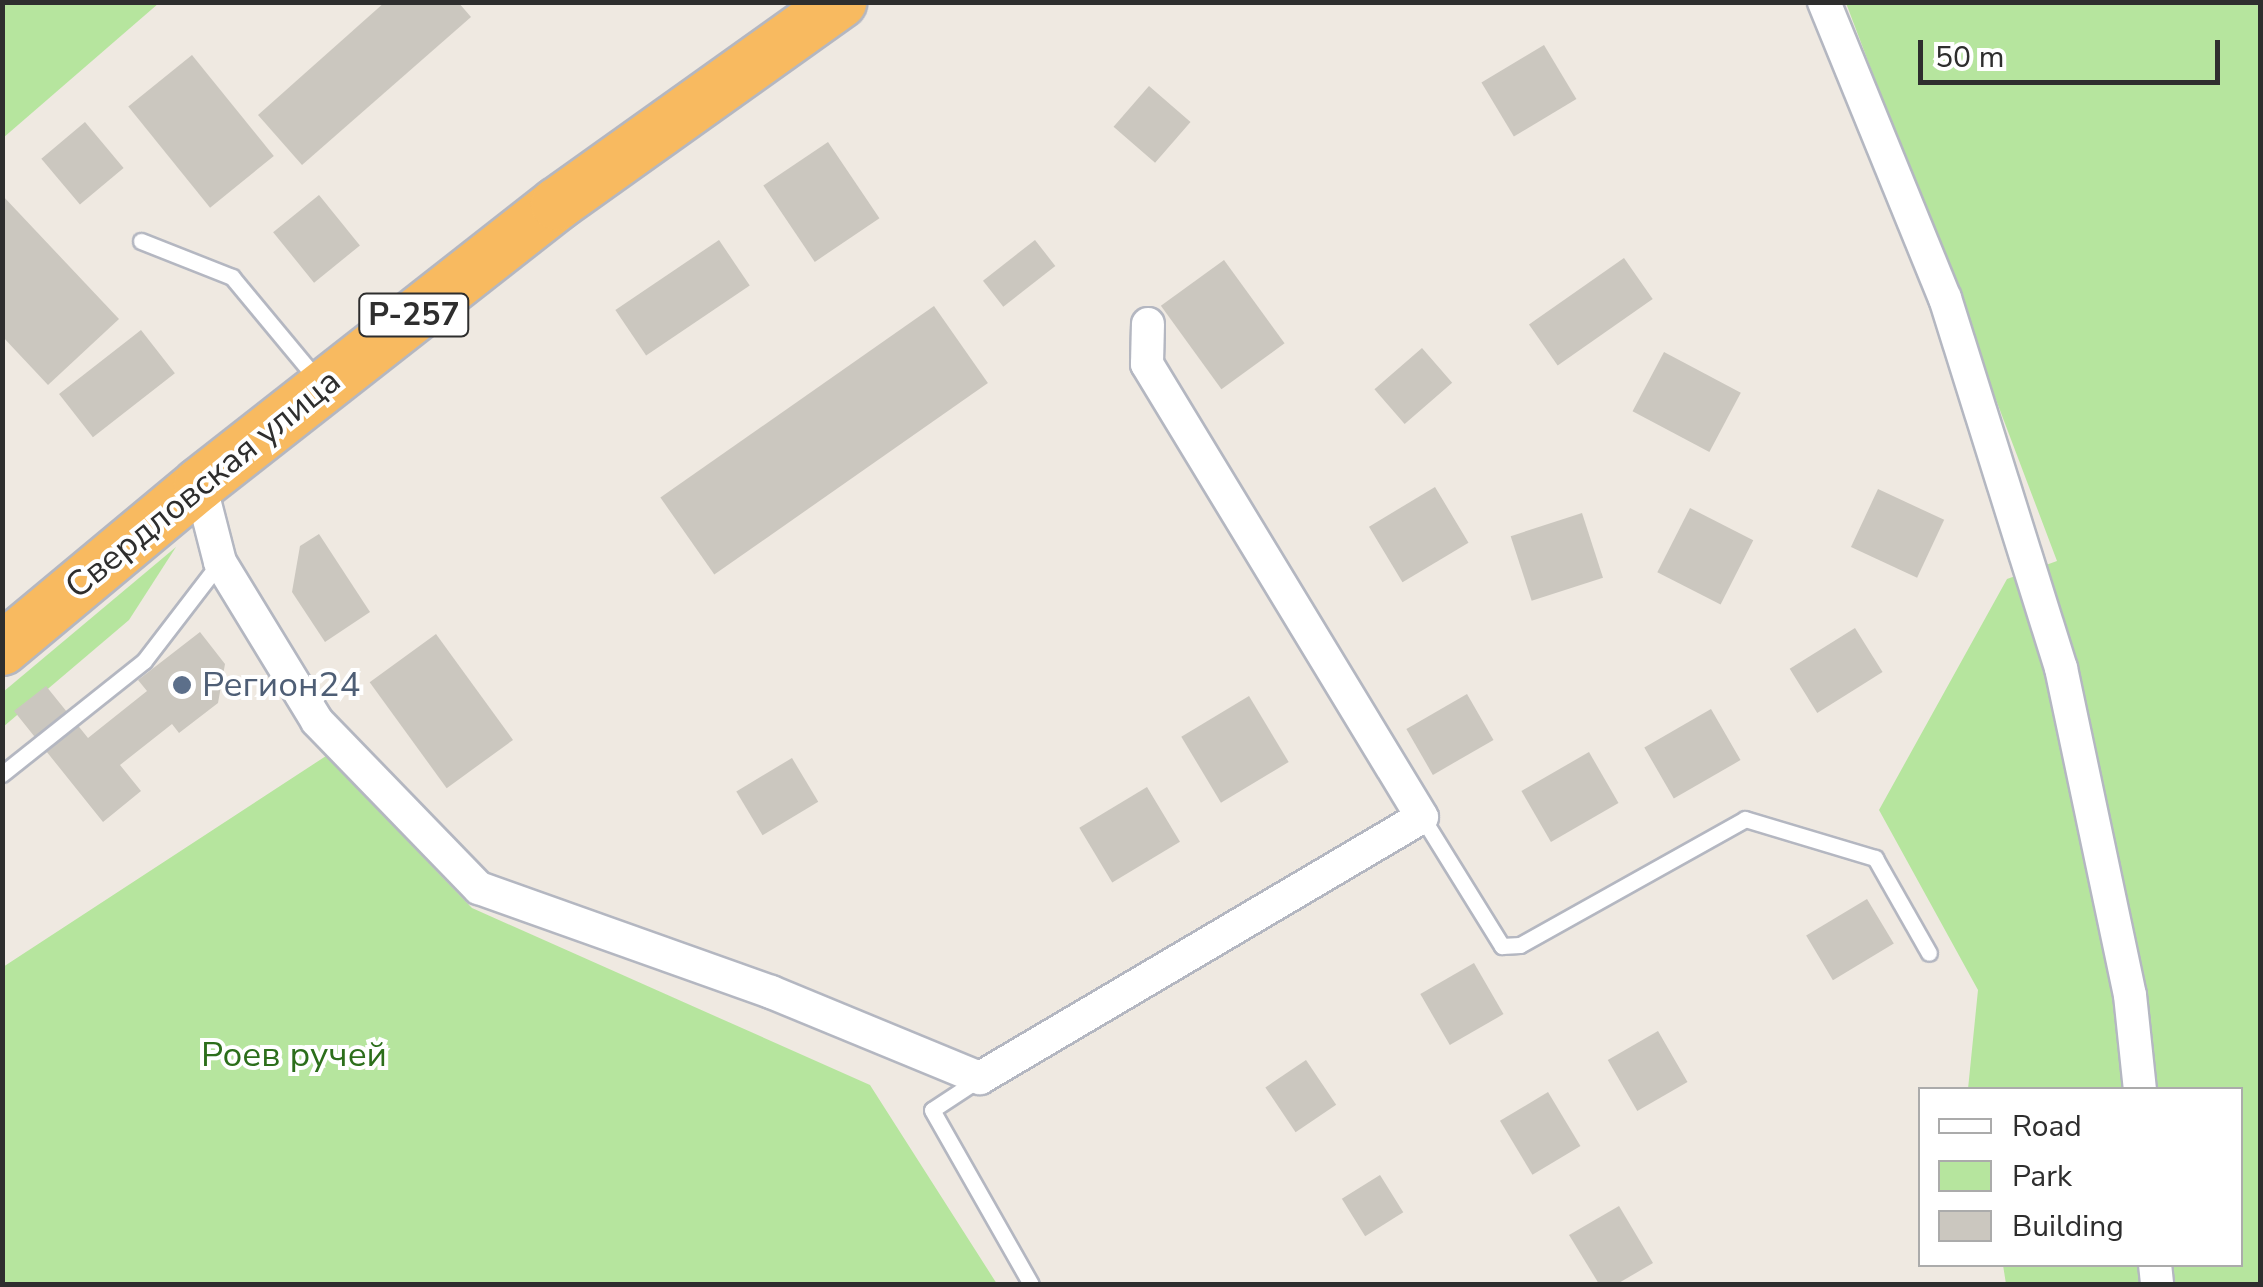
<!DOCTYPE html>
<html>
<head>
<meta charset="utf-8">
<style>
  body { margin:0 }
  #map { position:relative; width:2263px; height:1287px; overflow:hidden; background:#efe9e1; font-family:"Nunito Sans",sans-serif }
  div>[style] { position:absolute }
  .green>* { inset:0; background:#b6e59e }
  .building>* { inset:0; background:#cbc7bf; transform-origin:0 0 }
  .roads { filter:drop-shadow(2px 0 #b4b7c1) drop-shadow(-2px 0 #b4b7c1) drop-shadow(0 2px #b4b7c1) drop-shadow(0 -2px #b4b7c1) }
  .service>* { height:15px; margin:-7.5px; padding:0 7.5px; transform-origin:7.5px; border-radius:7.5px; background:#fff }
  .minor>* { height:32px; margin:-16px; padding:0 16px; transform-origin:16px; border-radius:16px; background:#fff }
  .trunk>* { height:52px; margin:-26px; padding:0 26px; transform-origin:26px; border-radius:26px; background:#f8ba60 }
  .dots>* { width:28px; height:28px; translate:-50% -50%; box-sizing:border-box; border:5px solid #fff; border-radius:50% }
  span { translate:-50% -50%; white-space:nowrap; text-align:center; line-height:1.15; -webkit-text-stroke:8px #fff; paint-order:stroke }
  .shield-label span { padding:2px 8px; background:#fff; border:2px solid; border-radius:8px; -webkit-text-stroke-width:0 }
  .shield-label { font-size:32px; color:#2e2e2e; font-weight:700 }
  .street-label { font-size:35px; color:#2e2e2e }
  .service-label { font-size:35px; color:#4e5e75 }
  .left { translate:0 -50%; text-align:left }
  .park-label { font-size:35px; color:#2c6e1b }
  .frame { position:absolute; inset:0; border:5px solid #2e2e2e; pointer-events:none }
  .legend { position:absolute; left:1918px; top:1087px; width:325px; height:180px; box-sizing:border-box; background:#fff; border:2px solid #ababab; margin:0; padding:12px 18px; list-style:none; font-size:30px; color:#2e2e2e }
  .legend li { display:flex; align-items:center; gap:20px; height:50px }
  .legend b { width:50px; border:2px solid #ababab }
  .scale { position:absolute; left:1918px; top:40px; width:302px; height:45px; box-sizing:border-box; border:5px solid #2e2e2e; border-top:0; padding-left:12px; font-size:30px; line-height:35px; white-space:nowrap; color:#2e2e2e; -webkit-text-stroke:8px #fff; paint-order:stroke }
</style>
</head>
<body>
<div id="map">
  <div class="green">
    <i style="clip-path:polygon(3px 2px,159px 2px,159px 3px,3px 138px)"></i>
    <i style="clip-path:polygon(1846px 3px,2260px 3px,2260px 1284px,2006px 1284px,2003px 1265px,2240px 1264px,2240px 1090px,1968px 1089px,1978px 990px,1879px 810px,2007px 579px,2057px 561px)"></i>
    <i style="clip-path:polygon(176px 547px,129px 620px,3px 727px,3px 692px)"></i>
    <i style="clip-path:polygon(326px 756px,472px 908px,870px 1085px,997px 1284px,3px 1284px,3px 967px)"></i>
  </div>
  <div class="building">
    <i style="clip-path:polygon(385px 2px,458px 2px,471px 17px,302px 165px,258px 115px)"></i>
    <i style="left:1544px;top:45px;width:63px;height:73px;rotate:59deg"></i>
    <i style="left:192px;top:55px;width:130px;height:82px;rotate:51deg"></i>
    <i style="left:1149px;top:86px;width:55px;height:54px;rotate:41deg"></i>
    <i style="left:85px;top:122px;width:60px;height:57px;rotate:50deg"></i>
    <i style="left:828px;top:142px;width:92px;height:78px;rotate:56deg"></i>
    <i style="clip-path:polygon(2px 195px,119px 319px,48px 385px,2px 336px)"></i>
    <i style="left:319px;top:195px;width:65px;height:59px;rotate:51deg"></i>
    <i style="left:719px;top:240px;width:55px;height:125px;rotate:56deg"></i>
    <i style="left:1035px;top:240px;width:33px;height:66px;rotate:52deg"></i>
    <i style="left:1624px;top:258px;width:50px;height:116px;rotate:55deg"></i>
    <i style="left:1224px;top:260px;width:103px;height:78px;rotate:54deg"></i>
    <i style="left:934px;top:306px;width:94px;height:334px;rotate:55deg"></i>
    <i style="left:141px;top:330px;width:55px;height:104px;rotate:52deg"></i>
    <i style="left:1422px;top:348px;width:46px;height:63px;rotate:49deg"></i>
    <i style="left:1664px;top:352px;width:87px;height:67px;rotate:28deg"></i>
    <i style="left:1435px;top:487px;width:65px;height:77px;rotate:59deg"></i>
    <i style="left:1878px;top:489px;width:73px;height:64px;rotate:25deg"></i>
    <i style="left:1690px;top:508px;width:71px;height:72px;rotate:27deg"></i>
    <i style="left:1582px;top:513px;width:68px;height:75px;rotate:72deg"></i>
    <i style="clip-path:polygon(319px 534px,370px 612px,325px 642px,292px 592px,300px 546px)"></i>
    <i style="left:1855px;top:628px;width:52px;height:77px;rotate:58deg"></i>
    <i style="clip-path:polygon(200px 632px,225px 664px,218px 703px,179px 733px,172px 724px,120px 765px,141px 791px,103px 822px,14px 711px,46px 686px,88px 738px,147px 691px,138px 680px)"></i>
    <i style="left:436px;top:634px;width:131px;height:82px;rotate:54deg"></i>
    <i style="left:1467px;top:694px;width:53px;height:70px;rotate:60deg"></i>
    <i style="left:1249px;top:696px;width:77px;height:79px;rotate:59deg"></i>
    <i style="left:1711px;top:709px;width:59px;height:77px;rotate:60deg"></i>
    <i style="left:1589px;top:752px;width:59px;height:78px;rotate:60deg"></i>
    <i style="left:792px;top:758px;width:51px;height:65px;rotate:59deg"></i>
    <i style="left:1147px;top:787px;width:64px;height:79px;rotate:59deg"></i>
    <i style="left:1867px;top:899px;width:52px;height:71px;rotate:59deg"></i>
    <i style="left:1474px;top:963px;width:59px;height:62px;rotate:60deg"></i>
    <i style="left:1658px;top:1031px;width:59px;height:58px;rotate:60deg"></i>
    <i style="left:1306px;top:1060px;width:54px;height:49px;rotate:56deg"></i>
    <i style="left:1548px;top:1092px;width:63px;height:56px;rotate:59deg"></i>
    <i style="left:1380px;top:1175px;width:44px;height:45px;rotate:58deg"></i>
    <i style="clip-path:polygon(1619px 1206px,1653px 1263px,1617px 1284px,1599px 1284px,1569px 1235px)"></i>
  </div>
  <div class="roads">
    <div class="service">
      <i style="left:141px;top:241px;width:98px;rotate:21.6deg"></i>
      <i style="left:232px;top:277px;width:138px;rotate:50.3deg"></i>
      <i style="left:2px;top:774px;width:181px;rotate:-38.5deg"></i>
      <i style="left:144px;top:661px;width:125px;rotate:-52.5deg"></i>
      <i style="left:1422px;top:817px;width:152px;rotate:58.2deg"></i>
      <i style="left:1502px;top:946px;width:18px;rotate:-3deg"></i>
      <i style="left:1520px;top:945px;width:258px;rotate:-29.2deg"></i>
      <i style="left:1745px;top:819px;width:136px;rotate:16.7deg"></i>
      <i style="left:1875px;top:858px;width:109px;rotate:60.4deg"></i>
      <i style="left:979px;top:1079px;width:56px;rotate:146.6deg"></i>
      <i style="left:932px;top:1110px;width:200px;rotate:60.4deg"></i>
    </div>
    <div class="minor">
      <i style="left:1824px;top:2px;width:320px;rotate:67.8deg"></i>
      <i style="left:1945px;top:298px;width:388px;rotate:72.6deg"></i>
      <i style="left:2061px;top:668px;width:334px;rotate:78.1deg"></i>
      <i style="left:2130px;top:995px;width:96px;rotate:84deg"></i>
      <i style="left:200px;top:484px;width:81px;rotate:75.6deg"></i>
      <i style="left:220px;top:562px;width:186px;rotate:58.6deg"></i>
      <i style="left:317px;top:721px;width:233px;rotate:45.9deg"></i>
      <i style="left:479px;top:888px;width:310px;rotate:19.6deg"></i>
      <i style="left:771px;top:992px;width:226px;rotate:22.4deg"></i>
      <i style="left:980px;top:1078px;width:513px;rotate:-30.56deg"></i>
      <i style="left:1422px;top:817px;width:530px;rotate:-121.26deg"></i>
      <i style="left:1147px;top:364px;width:40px;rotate:-88.6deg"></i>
      <i style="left:2155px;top:1264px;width:20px;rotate:84deg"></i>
    </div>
    <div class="trunk">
      <i style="left:2px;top:649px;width:258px;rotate:-39.8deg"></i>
      <i style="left:200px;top:484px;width:454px;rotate:-38.1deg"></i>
      <i style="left:557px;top:204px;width:348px;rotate:-35.5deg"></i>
    </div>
  </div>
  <div class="dots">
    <i style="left:182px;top:685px;background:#5c6f8a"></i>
  </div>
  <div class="shield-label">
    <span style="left:414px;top:315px">Р-257</span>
  </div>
  <div class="street-label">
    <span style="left:203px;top:484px;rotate:-39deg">Свердловская улица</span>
  </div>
  <div class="service-label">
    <span class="left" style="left:202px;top:685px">Регион24</span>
  </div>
  <div class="park-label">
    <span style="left:294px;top:1055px">Роев ручей</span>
  </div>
  <div class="frame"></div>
  <ul class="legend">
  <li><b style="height:12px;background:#fff"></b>Road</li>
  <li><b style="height:28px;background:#b6e59e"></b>Park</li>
  <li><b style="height:28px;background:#cbc7bf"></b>Building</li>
  </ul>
  <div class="scale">50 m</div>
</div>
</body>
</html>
